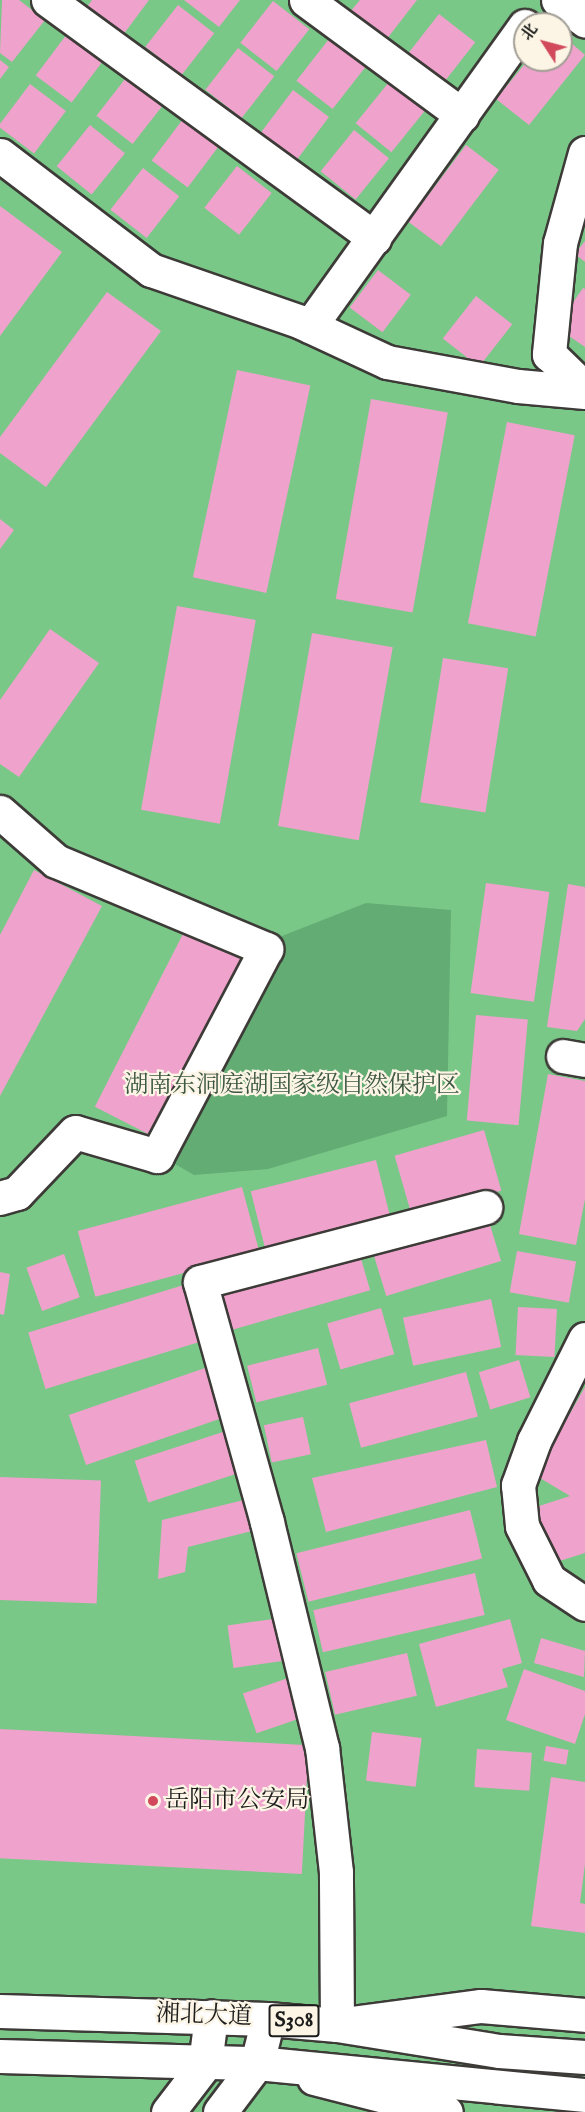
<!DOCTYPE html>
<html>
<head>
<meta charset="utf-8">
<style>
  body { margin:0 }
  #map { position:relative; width:585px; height:2112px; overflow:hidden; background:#f6ead1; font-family:"IM FELL English","Noto Serif SC",serif }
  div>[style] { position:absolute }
  .green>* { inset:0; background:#7ac888 }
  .forest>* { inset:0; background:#63ac74 }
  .building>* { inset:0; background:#efa2cc; transform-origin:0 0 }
  .roads { filter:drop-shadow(2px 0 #3d3b37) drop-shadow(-2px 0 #3d3b37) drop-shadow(0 2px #3d3b37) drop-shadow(0 -2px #3d3b37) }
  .street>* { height:33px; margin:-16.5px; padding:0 16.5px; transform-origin:16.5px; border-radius:16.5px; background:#fff }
  .primary>* { height:33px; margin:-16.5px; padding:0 16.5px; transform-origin:16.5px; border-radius:16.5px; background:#fff }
  .highway>* { height:33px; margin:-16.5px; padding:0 16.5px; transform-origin:16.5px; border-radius:16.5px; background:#fff }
  .dots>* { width:16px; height:16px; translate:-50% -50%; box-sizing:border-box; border:3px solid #fcf5e5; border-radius:50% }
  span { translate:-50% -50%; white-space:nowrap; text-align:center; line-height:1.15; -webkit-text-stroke:4.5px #fcf5e5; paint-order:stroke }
  .shield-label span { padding:2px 4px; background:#fcf5e5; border:2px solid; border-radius:4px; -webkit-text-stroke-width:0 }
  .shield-label { font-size:22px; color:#1c1c1c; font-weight:700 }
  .park-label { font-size:24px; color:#3d5842 }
  .poi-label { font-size:24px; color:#1c1c1c }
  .left { translate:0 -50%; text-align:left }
  .street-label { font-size:24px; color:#1c1c1c }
  .north { position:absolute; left:513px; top:12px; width:60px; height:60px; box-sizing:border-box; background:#fcf5e5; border:2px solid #a29e95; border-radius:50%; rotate:306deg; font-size:16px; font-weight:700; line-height:24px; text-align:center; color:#1c1c1c }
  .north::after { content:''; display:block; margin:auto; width:21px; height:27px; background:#d1495b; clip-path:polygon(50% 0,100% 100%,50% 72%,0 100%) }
</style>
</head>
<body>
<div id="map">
  <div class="green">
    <i style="clip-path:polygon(evenodd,0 0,585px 0,585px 2112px,0 2112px,0 0,525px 24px,561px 24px,561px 60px,525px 60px,525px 24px)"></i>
  </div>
  <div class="forest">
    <i style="clip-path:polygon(366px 903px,451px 910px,447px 1116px,268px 1169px,194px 1175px,168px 1160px,282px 936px)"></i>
  </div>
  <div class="building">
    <i style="clip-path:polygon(2px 0,19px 0,45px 20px,12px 62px,0 53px)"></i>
    <i style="clip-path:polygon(92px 0,149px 0,123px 35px,87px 7px)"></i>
    <i style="clip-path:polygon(184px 0,240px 0,219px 27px)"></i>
    <i style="clip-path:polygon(360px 0,417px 0,386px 40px,350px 12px)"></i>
    <i style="left:273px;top:1px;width:46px;height:53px;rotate:38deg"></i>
    <i style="left:178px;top:5px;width:46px;height:53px;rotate:38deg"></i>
    <i style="left:439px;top:14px;width:46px;height:53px;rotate:38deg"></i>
    <i style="left:67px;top:34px;width:45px;height:52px;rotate:37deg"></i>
    <i style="clip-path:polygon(561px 34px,585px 55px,529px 125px,496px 99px,528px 60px,561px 60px)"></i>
    <i style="left:329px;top:39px;width:46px;height:53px;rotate:38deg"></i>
    <i style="left:238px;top:48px;width:46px;height:53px;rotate:38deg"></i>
    <i style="clip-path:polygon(0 60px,9px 67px,0 79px)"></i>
    <i style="left:129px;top:74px;width:46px;height:53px;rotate:38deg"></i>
    <i style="left:389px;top:82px;width:46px;height:53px;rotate:39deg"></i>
    <i style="left:30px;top:84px;width:45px;height:53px;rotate:37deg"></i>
    <i style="left:293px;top:90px;width:45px;height:53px;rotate:37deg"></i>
    <i style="left:183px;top:119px;width:45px;height:52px;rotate:37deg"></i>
    <i style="left:90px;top:125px;width:45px;height:53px;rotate:39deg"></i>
    <i style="left:354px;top:130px;width:45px;height:53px;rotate:39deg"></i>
    <i style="left:466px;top:145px;width:41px;height:96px;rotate:37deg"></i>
    <i style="left:237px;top:166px;width:44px;height:53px;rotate:38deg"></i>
    <i style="left:143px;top:168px;width:46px;height:53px;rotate:38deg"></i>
    <i style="clip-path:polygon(0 206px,62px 252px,0 336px)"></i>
    <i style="clip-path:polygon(585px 241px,585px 262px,575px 254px)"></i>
    <i style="left:378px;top:270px;width:41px;height:47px;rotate:37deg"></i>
    <i style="clip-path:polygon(583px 288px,585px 289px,585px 347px,556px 327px)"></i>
    <i style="clip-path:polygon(107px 292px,161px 331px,46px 487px,0 453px,0 437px)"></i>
    <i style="left:476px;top:296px;width:46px;height:54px;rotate:38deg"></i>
    <i style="left:237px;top:370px;width:75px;height:212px;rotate:12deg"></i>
    <i style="left:371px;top:399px;width:78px;height:203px;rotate:10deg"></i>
    <i style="left:507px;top:422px;width:69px;height:205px;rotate:11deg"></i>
    <i style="clip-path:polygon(0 519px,14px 530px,0 549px)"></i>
    <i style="left:177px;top:606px;width:80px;height:207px;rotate:10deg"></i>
    <i style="clip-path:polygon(50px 629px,99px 663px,19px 777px,0 764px,0 700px)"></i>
    <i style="left:312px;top:633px;width:82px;height:196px;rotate:10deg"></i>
    <i style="left:443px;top:658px;width:66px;height:146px;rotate:9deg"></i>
    <i style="clip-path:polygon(34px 870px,102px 906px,0 1096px,0 935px)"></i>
    <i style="left:486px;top:883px;width:64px;height:111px;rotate:8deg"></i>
    <i style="clip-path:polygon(568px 884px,585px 887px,585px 1019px,577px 1031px,547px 1027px)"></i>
    <i style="left:187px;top:926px;width:68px;height:203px;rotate:27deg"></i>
    <i style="left:476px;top:1015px;width:52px;height:106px;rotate:5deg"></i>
    <i style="clip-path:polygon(548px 1074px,585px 1081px,585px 1199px,576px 1245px,519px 1234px)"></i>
    <i style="left:484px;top:1130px;width:63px;height:93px;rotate:74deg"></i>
    <i style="left:376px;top:1160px;width:59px;height:129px;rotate:76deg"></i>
    <i style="left:242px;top:1187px;width:68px;height:170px;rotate:75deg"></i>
    <i style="left:487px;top:1215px;width:48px;height:120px;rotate:73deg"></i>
    <i style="left:358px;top:1248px;width:44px;height:148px;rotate:74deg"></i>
    <i style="left:517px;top:1251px;width:60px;height:42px;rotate:10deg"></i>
    <i style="left:64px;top:1254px;width:46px;height:40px;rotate:70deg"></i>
    <i style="clip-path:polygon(0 1272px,10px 1274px,4px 1315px,0 1314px)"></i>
    <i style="left:187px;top:1284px;width:59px;height:166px;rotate:73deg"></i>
    <i style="left:491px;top:1299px;width:49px;height:90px;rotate:78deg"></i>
    <i style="left:518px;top:1307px;width:39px;height:48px;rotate:3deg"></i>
    <i style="left:381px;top:1308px;width:48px;height:56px;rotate:74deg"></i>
    <i style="left:318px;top:1348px;width:38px;height:73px;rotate:76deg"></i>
    <i style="left:519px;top:1360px;width:39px;height:42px;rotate:73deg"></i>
    <i style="left:205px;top:1368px;width:53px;height:144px;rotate:71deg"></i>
    <i style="left:466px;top:1372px;width:46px;height:121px;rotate:75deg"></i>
    <i style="clip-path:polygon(585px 1387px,585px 1553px,553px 1563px,536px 1507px,570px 1496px,535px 1475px)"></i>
    <i style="left:303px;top:1417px;width:38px;height:40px;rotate:78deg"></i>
    <i style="left:226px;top:1431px;width:44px;height:96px;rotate:72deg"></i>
    <i style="clip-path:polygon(486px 1440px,497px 1487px,326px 1532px,312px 1478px)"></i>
    <i style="left:0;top:1477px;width:101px;height:123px;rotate:2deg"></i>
    <i style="clip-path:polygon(248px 1499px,256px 1530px,188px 1547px,185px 1572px,158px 1579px,162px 1520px)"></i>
    <i style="left:470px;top:1510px;width:50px;height:179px;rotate:76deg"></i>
    <i style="left:475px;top:1573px;width:43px;height:166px;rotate:77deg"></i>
    <i style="left:280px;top:1618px;width:43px;height:53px;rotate:82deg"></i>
    <i style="clip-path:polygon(510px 1619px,522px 1663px,502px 1669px,508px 1687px,436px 1707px,419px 1644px)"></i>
    <i style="clip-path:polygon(541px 1638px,585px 1651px,584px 1677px,534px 1663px)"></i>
    <i style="left:407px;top:1653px;width:44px;height:84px;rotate:77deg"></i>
    <i style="clip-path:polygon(524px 1669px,585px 1691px,585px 1714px,575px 1744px,506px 1720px)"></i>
    <i style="left:294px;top:1676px;width:42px;height:54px;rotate:71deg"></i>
    <i style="left:0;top:1729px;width:309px;height:129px;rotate:3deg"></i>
    <i style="left:372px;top:1732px;width:50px;height:49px;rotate:7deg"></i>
    <i style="left:546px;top:1746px;width:23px;height:15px;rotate:10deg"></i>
    <i style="left:477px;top:1749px;width:55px;height:38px;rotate:4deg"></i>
    <i style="clip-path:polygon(551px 1777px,585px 1782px,585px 1864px,580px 1903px,585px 1904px,585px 1933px,531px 1926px)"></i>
  </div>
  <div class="roads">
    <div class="street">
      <i style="left:48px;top:0;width:404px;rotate:36.1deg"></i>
      <i style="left:306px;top:0;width:194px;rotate:36.4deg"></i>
      <i style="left:558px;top:0;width:34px;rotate:37deg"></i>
      <i style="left:585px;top:153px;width:93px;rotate:105.5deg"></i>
      <i style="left:560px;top:243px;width:112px;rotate:95.7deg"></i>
      <i style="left:549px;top:354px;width:50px;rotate:44.2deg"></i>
      <i style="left:0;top:155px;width:190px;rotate:37.3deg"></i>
      <i style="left:151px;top:270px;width:159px;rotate:19.1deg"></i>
      <i style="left:301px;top:322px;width:95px;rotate:24.9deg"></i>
      <i style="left:387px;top:362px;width:133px;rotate:10.4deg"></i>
      <i style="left:518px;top:386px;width:67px;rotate:5.1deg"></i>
      <i style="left:310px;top:326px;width:369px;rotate:-54.4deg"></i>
      <i style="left:0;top:812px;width:74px;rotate:41.2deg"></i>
      <i style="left:56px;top:861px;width:228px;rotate:22.7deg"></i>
      <i style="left:266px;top:949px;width:234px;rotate:117.8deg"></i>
      <i style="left:157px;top:1156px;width:85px;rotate:-163.7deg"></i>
      <i style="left:75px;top:1132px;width:84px;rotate:133.6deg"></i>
      <i style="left:17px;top:1193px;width:18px;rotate:164deg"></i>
      <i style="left:563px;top:1056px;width:22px;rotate:10deg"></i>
      <i style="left:585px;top:1339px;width:114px;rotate:116.6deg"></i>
      <i style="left:534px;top:1441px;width:47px;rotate:110deg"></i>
      <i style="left:518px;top:1485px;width:41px;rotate:84.4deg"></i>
      <i style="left:522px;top:1526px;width:60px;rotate:63.4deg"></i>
      <i style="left:549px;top:1580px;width:43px;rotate:33.7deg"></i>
      <i style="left:337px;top:2025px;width:153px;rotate:-90.4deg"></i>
      <i style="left:336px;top:1872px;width:125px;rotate:-96.4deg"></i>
      <i style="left:322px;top:1748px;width:233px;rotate:-103.7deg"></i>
      <i style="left:267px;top:1522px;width:249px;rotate:-105.6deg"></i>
      <i style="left:200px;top:1282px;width:295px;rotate:-14.7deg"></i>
    </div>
    <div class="primary">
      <i style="left:351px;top:2023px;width:131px;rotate:-7.5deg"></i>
      <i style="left:481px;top:2006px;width:104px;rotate:4.9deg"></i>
      <i style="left:314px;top:2078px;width:136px;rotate:14.4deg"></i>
      <i style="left:168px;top:2112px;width:61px;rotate:-52.4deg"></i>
      <i style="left:205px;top:2064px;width:48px;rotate:-82.9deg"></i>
      <i style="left:220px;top:2112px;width:61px;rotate:-52.9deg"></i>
      <i style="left:257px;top:2063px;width:45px;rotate:-76deg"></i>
    </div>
    <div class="highway">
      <i style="left:0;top:2011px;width:268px;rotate:1.7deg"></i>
      <i style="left:268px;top:2019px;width:69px;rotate:5deg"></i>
      <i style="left:337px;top:2025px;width:164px;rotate:9.1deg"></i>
      <i style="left:499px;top:2051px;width:86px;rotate:4deg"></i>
      <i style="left:0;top:2056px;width:257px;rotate:1.6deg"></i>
      <i style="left:257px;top:2063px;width:330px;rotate:5.6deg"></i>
    </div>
  </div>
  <div class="dots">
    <i style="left:153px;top:1801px;background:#d1495b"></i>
  </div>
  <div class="shield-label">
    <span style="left:294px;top:2021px">S308</span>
  </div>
  <div class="park-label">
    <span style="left:292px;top:1086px">湖南东洞庭湖国家级自然保护区</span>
  </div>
  <div class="poi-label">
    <span class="left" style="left:165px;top:1801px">岳阳市公安局</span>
  </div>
  <div class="street-label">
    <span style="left:204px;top:2016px;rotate:2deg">湘北大道</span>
  </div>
  <div class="north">北</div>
</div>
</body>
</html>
